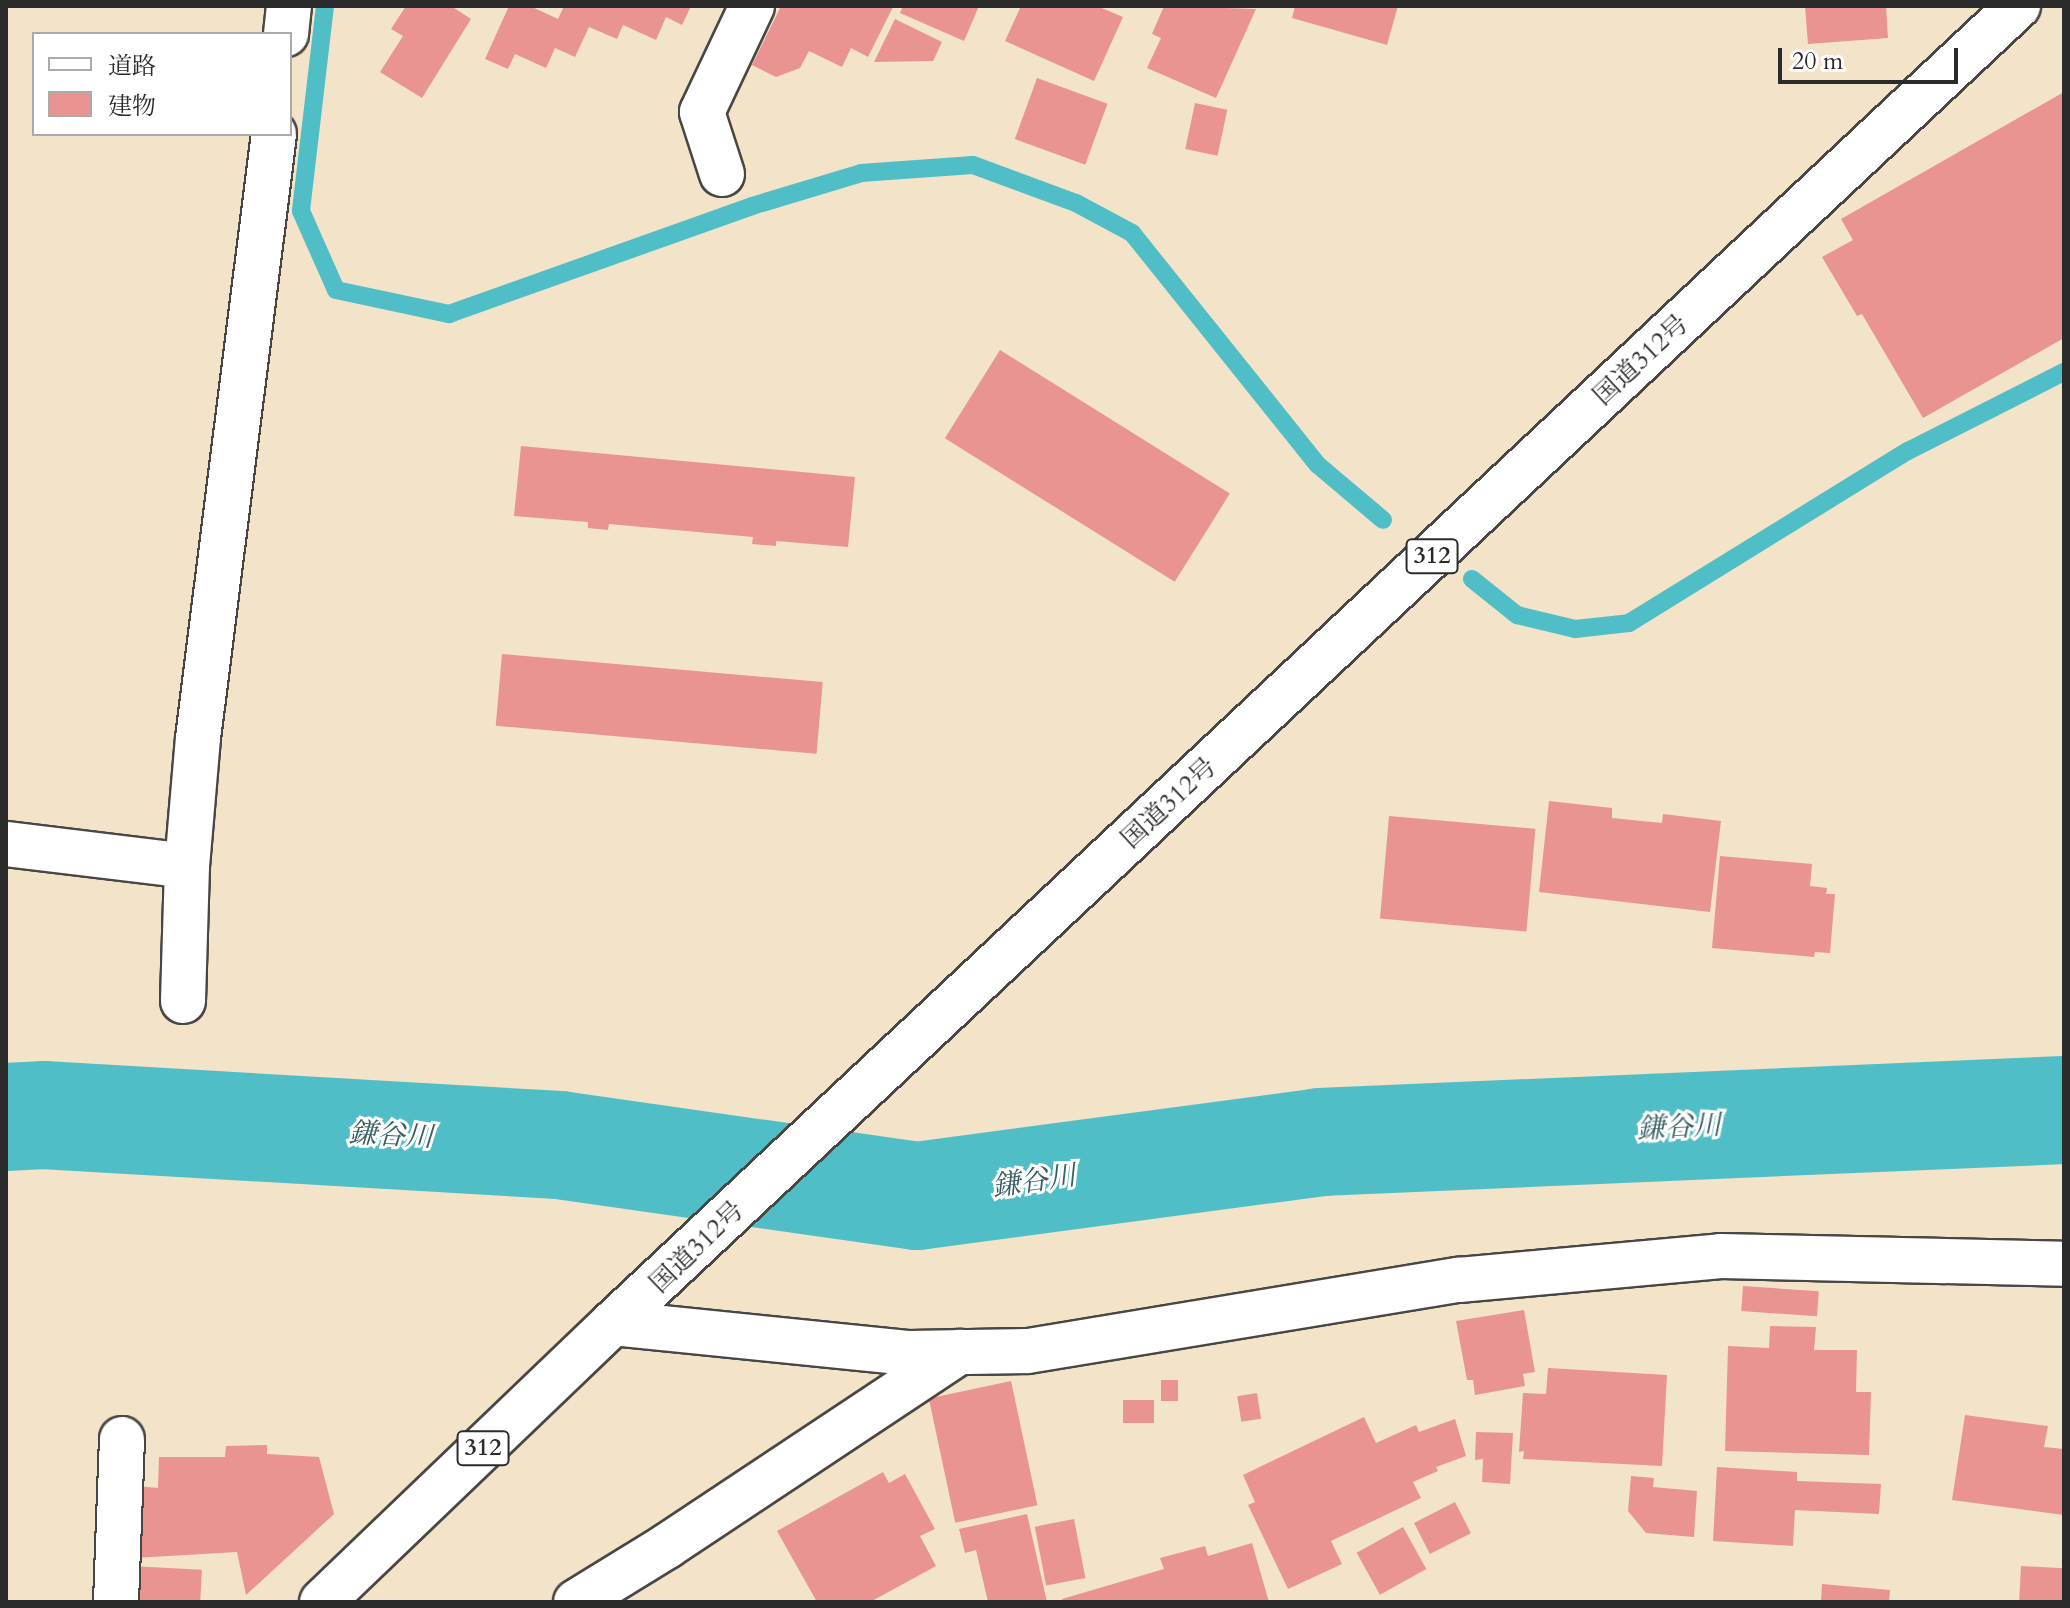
<!DOCTYPE html>
<html>
<head>
<meta charset="utf-8">
<style>
  body { margin:0 }
  #map { position:relative; width:2070px; height:1608px; overflow:hidden; background:#f3e3c8; font-family:Cardo,"Noto Serif JP",serif }
  div>[style] { position:absolute }
  .stream>* { height:18px; margin:-9px; padding:0 9px; transform-origin:9px; border-radius:9px; background:#50bec6 }
  .river>* { height:108px; margin:-54px; padding:0 54px; transform-origin:54px; border-radius:54px; background:#50bec6 }
  .building>* { inset:0; background:#e99491; transform-origin:0 0 }
  .roads { filter:drop-shadow(2px 0 #494743) drop-shadow(-2px 0 #494743) drop-shadow(0 2px #494743) drop-shadow(0 -2px #494743) }
  .street>* { height:44px; margin:-22px; padding:0 22px; transform-origin:22px; border-radius:22px; background:#fff }
  .highway>* { height:44px; margin:-22px; padding:0 22px; transform-origin:22px; border-radius:22px; background:#fff }
  span { translate:-50% -50%; white-space:nowrap; text-align:center; line-height:1.15; -webkit-text-stroke:6px #fff; paint-order:stroke }
  .shield-label span { padding:2px 6px; background:#fff; border:2px solid; border-radius:6px; -webkit-text-stroke-width:0 }
  .shield-label { font-size:24px; color:#2b2b2b; font-weight:700 }
  .street-label { font-size:26px; color:#2b2b2b }
  .water-label { font-size:28px; color:#385e61; font-style:italic }
  .frame { position:absolute; inset:0; border:8px solid #2b2b2b; pointer-events:none }
  .legend { position:absolute; left:32px; top:32px; width:260px; height:104px; box-sizing:border-box; background:#fff; border:2px solid #aaa; margin:0; padding:10px 14px; list-style:none; font-size:24px; color:#2b2b2b }
  .legend li { display:flex; align-items:center; gap:16px; height:40px }
  .legend b { width:40px; border:2px solid #aaa }
  .scale { position:absolute; left:1778px; top:48px; width:180px; height:36px; box-sizing:border-box; border:4px solid #2b2b2b; border-top:0; padding-left:10px; font-size:24px; line-height:28px; white-space:nowrap; color:#2b2b2b; -webkit-text-stroke:6px #fff; paint-order:stroke }
</style>
</head>
<body>
<div id="map">
  <div class="stream">
    <i style="left:325px;top:6px;width:206px;rotate:96.7deg"></i>
    <i style="left:301px;top:211px;width:86px;rotate:66.1deg"></i>
    <i style="left:336px;top:290px;width:116px;rotate:12deg"></i>
    <i style="left:449px;top:314px;width:322px;rotate:-19.6deg"></i>
    <i style="left:752px;top:206px;width:114px;rotate:-16.8deg"></i>
    <i style="left:861px;top:173px;width:112px;rotate:-4.1deg"></i>
    <i style="left:973px;top:165px;width:110px;rotate:20.3deg"></i>
    <i style="left:1076px;top:203px;width:64px;rotate:28.2deg"></i>
    <i style="left:1132px;top:233px;width:297px;rotate:51.3deg"></i>
    <i style="left:1318px;top:465px;width:85px;rotate:40.2deg"></i>
    <i style="left:1472px;top:579px;width:58px;rotate:38.7deg"></i>
    <i style="left:1517px;top:615px;width:60px;rotate:13.6deg"></i>
    <i style="left:1575px;top:629px;width:54px;rotate:-6.3deg"></i>
    <i style="left:1629px;top:623px;width:328px;rotate:-31.7deg"></i>
    <i style="left:1908px;top:451px;width:175px;rotate:-26.9deg"></i>
  </div>
  <div class="river">
    <i style="left:6px;top:1117px;width:37px;rotate:-3deg"></i>
    <i style="left:43px;top:1115px;width:517px;rotate:3.33deg"></i>
    <i style="left:559px;top:1145px;width:362px;rotate:8.1deg"></i>
    <i style="left:917px;top:1196px;width:407px;rotate:-7.6deg"></i>
    <i style="left:1320px;top:1142px;width:745px;rotate:-2.46deg"></i>
  </div>
  <div class="building">
    <i style="clip-path:polygon(406px 6px,451px 6px,471px 19px,422px 98px,380px 72px,403px 36px,391px 29px)"></i>
    <i style="clip-path:polygon(509px 6px,530px 6px,558px 19px,564px 6px,691px 6px,682px 25px,666px 17px,656px 40px,623px 25px,617px 39px,589px 27px,575px 57px,555px 48px,546px 68px,515px 54px,508px 69px,485px 59px)"></i>
    <i style="clip-path:polygon(781px 6px,891px 6px,893px 7px,868px 57px,851px 48px,842px 67px,809px 51px,800px 68px,776px 77px,752px 65px)"></i>
    <i style="clip-path:polygon(903px 6px,979px 6px,964px 41px,900px 13px)"></i>
    <i style="clip-path:polygon(1021px 6px,1097px 6px,1123px 17px,1094px 81px,1005px 41px)"></i>
    <i style="clip-path:polygon(1164px 6px,1256px 9px,1216px 98px,1147px 68px,1161px 38px,1152px 34px)"></i>
    <i style="clip-path:polygon(1295px 6px,1398px 6px,1387px 45px,1292px 18px)"></i>
    <i style="clip-path:polygon(1805px 6px,1886px 6px,1888px 38px,1808px 44px)"></i>
    <i style="clip-path:polygon(895px 19px,942px 42px,933px 61px,874px 62px)"></i>
    <i style="left:1037px;top:78px;width:75px;height:65px;rotate:20deg"></i>
    <i style="clip-path:polygon(2064px 92px,2064px 338px,1923px 418px,1862px 314px,1857px 316px,1822px 257px,1853px 240px,1841px 219px)"></i>
    <i style="left:1195px;top:103px;width:33px;height:47px;rotate:12deg"></i>
    <i style="left:1000px;top:350px;width:271px;height:104px;rotate:32deg"></i>
    <i style="clip-path:polygon(521px 446px,855px 477px,848px 547px,776px 541px,776px 546px,752px 544px,753px 537px,609px 524px,608px 530px,588px 528px,588px 522px,514px 516px)"></i>
    <i style="left:502px;top:654px;width:322px;height:72px;rotate:5deg"></i>
    <i style="clip-path:polygon(1549px 801px,1612px 808px,1612px 818px,1662px 823px,1663px 814px,1721px 821px,1710px 912px,1539px 892px)"></i>
    <i style="left:1389px;top:816px;width:147px;height:103px;rotate:5deg"></i>
    <i style="clip-path:polygon(1720px 856px,1812px 864px,1810px 886px,1827px 888px,1826px 894px,1835px 894px,1830px 953px,1815px 952px,1814px 957px,1712px 948px)"></i>
    <i style="left:1743px;top:1286px;width:76px;height:25px;rotate:4deg"></i>
    <i style="clip-path:polygon(1524px 1310px,1535px 1372px,1523px 1374px,1525px 1386px,1475px 1395px,1473px 1380px,1467px 1380px,1456px 1321px)"></i>
    <i style="clip-path:polygon(1770px 1326px,1816px 1327px,1814px 1350px,1857px 1350px,1856px 1392px,1871px 1392px,1869px 1455px,1725px 1451px,1728px 1346px,1769px 1348px)"></i>
    <i style="clip-path:polygon(1548px 1368px,1667px 1375px,1662px 1466px,1523px 1459px,1524px 1451px,1519px 1452px,1523px 1393px,1546px 1394px)"></i>
    <i style="left:1161px;top:1380px;width:17px;height:21px"></i>
    <i style="left:1011px;top:1381px;width:127px;height:84px;rotate:78deg"></i>
    <i style="left:1257px;top:1393px;width:26px;height:20px;rotate:81deg"></i>
    <i style="left:1154px;top:1400px;width:23px;height:31px;rotate:90deg"></i>
    <i style="clip-path:polygon(1965px 1415px,2048px 1426px,2044px 1447px,2064px 1449px,2064px 1515px,1952px 1500px)"></i>
    <i style="clip-path:polygon(1364px 1417px,1376px 1443px,1416px 1425px,1419px 1432px,1455px 1419px,1466px 1456px,1436px 1467px,1438px 1471px,1413px 1482px,1421px 1498px,1331px 1541px,1342px 1564px,1288px 1589px,1248px 1505px,1255px 1502px,1243px 1475px)"></i>
    <i style="clip-path:polygon(1476px 1432px,1513px 1433px,1510px 1484px,1482px 1482px,1483px 1459px,1475px 1460px)"></i>
    <i style="clip-path:polygon(267px 1445px,267px 1454px,319px 1457px,334px 1514px,246px 1595px,237px 1552px,134px 1558px,136px 1486px,158px 1488px,159px 1457px,225px 1457px,226px 1446px)"></i>
    <i style="clip-path:polygon(1717px 1467px,1797px 1472px,1797px 1481px,1881px 1484px,1879px 1514px,1795px 1510px,1793px 1546px,1713px 1541px)"></i>
    <i style="clip-path:polygon(883px 1472px,889px 1483px,905px 1474px,935px 1529px,920px 1536px,936px 1566px,870px 1602px,817px 1602px,777px 1531px)"></i>
    <i style="clip-path:polygon(1631px 1476px,1654px 1478px,1653px 1487px,1697px 1491px,1694px 1537px,1646px 1533px,1628px 1511px)"></i>
    <i style="left:1455px;top:1502px;width:35px;height:46px;rotate:63deg"></i>
    <i style="clip-path:polygon(1027px 1514px,1047px 1602px,988px 1602px,976px 1550px,965px 1553px,959px 1529px)"></i>
    <i style="left:1074px;top:1519px;width:60px;height:40px;rotate:79deg"></i>
    <i style="left:1403px;top:1527px;width:48px;height:53px;rotate:61deg"></i>
    <i style="clip-path:polygon(1252px 1543px,1269px 1602px,1063px 1602px,1062px 1599px,1164px 1569px,1160px 1558px,1205px 1546px,1208px 1556px)"></i>
    <i style="left:130px;top:1566px;width:72px;height:36px;rotate:3deg"></i>
    <i style="left:2021px;top:1566px;width:43px;height:36px;rotate:3deg"></i>
    <i style="clip-path:polygon(1822px 1584px,1890px 1590px,1889px 1602px,1821px 1602px)"></i>
  </div>
  <div class="roads">
    <div class="street">
      <i style="left:286px;top:34px;width:28px;rotate:-84deg"></i>
      <i style="left:722px;top:174px;width:65px;rotate:-107.9deg"></i>
      <i style="left:702px;top:112px;width:117px;rotate:-64.7deg"></i>
      <i style="left:6px;top:844px;width:182px;rotate:6.9deg"></i>
      <i style="left:183px;top:1001px;width:135px;rotate:-88.3deg"></i>
      <i style="left:187px;top:866px;width:128px;rotate:-85.1deg"></i>
      <i style="left:198px;top:738px;width:609px;rotate:-82.83deg"></i>
      <i style="left:613px;top:1323px;width:298px;rotate:5.8deg"></i>
      <i style="left:909px;top:1353px;width:119px;rotate:-1deg"></i>
      <i style="left:1028px;top:1351px;width:437px;rotate:-9.4deg"></i>
      <i style="left:1459px;top:1280px;width:263px;rotate:-5.2deg"></i>
      <i style="left:1721px;top:1256px;width:343px;rotate:1.3deg"></i>
      <i style="left:116px;top:1602px;width:163px;rotate:-87.9deg"></i>
      <i style="left:576px;top:1602px;width:107px;rotate:-31.6deg"></i>
      <i style="left:667px;top:1546px;width:351px;rotate:-33.6deg"></i>
    </div>
    <div class="highway">
      <i style="left:322px;top:1602px;width:403px;rotate:-43.8deg"></i>
      <i style="left:613px;top:1323px;width:1926px;rotate:-43.15deg"></i>
    </div>
  </div>
  <div class="shield-label">
    <span style="left:1432px;top:556px">312</span>
    <span style="left:483px;top:1448px">312</span>
  </div>
  <div class="street-label">
    <span style="left:1641px;top:360px;rotate:-43deg">国道312号</span>
    <span style="left:1169px;top:803px;rotate:-43deg">国道312号</span>
    <span style="left:697px;top:1247px;rotate:-44deg">国道312号</span>
  </div>
  <div class="water-label">
    <span style="left:1679px;top:1127px;rotate:-3deg">鎌谷川</span>
    <span style="left:391px;top:1135px;rotate:3deg">鎌谷川</span>
    <span style="left:1034px;top:1181px;rotate:-8deg">鎌谷川</span>
  </div>
  <div class="frame"></div>
  <ul class="legend">
  <li><b style="height:10px;background:#fff"></b>道路</li>
  <li><b style="height:22px;background:#e99491"></b>建物</li>
  </ul>
  <div class="scale">20 m</div>
</div>
</body>
</html>
